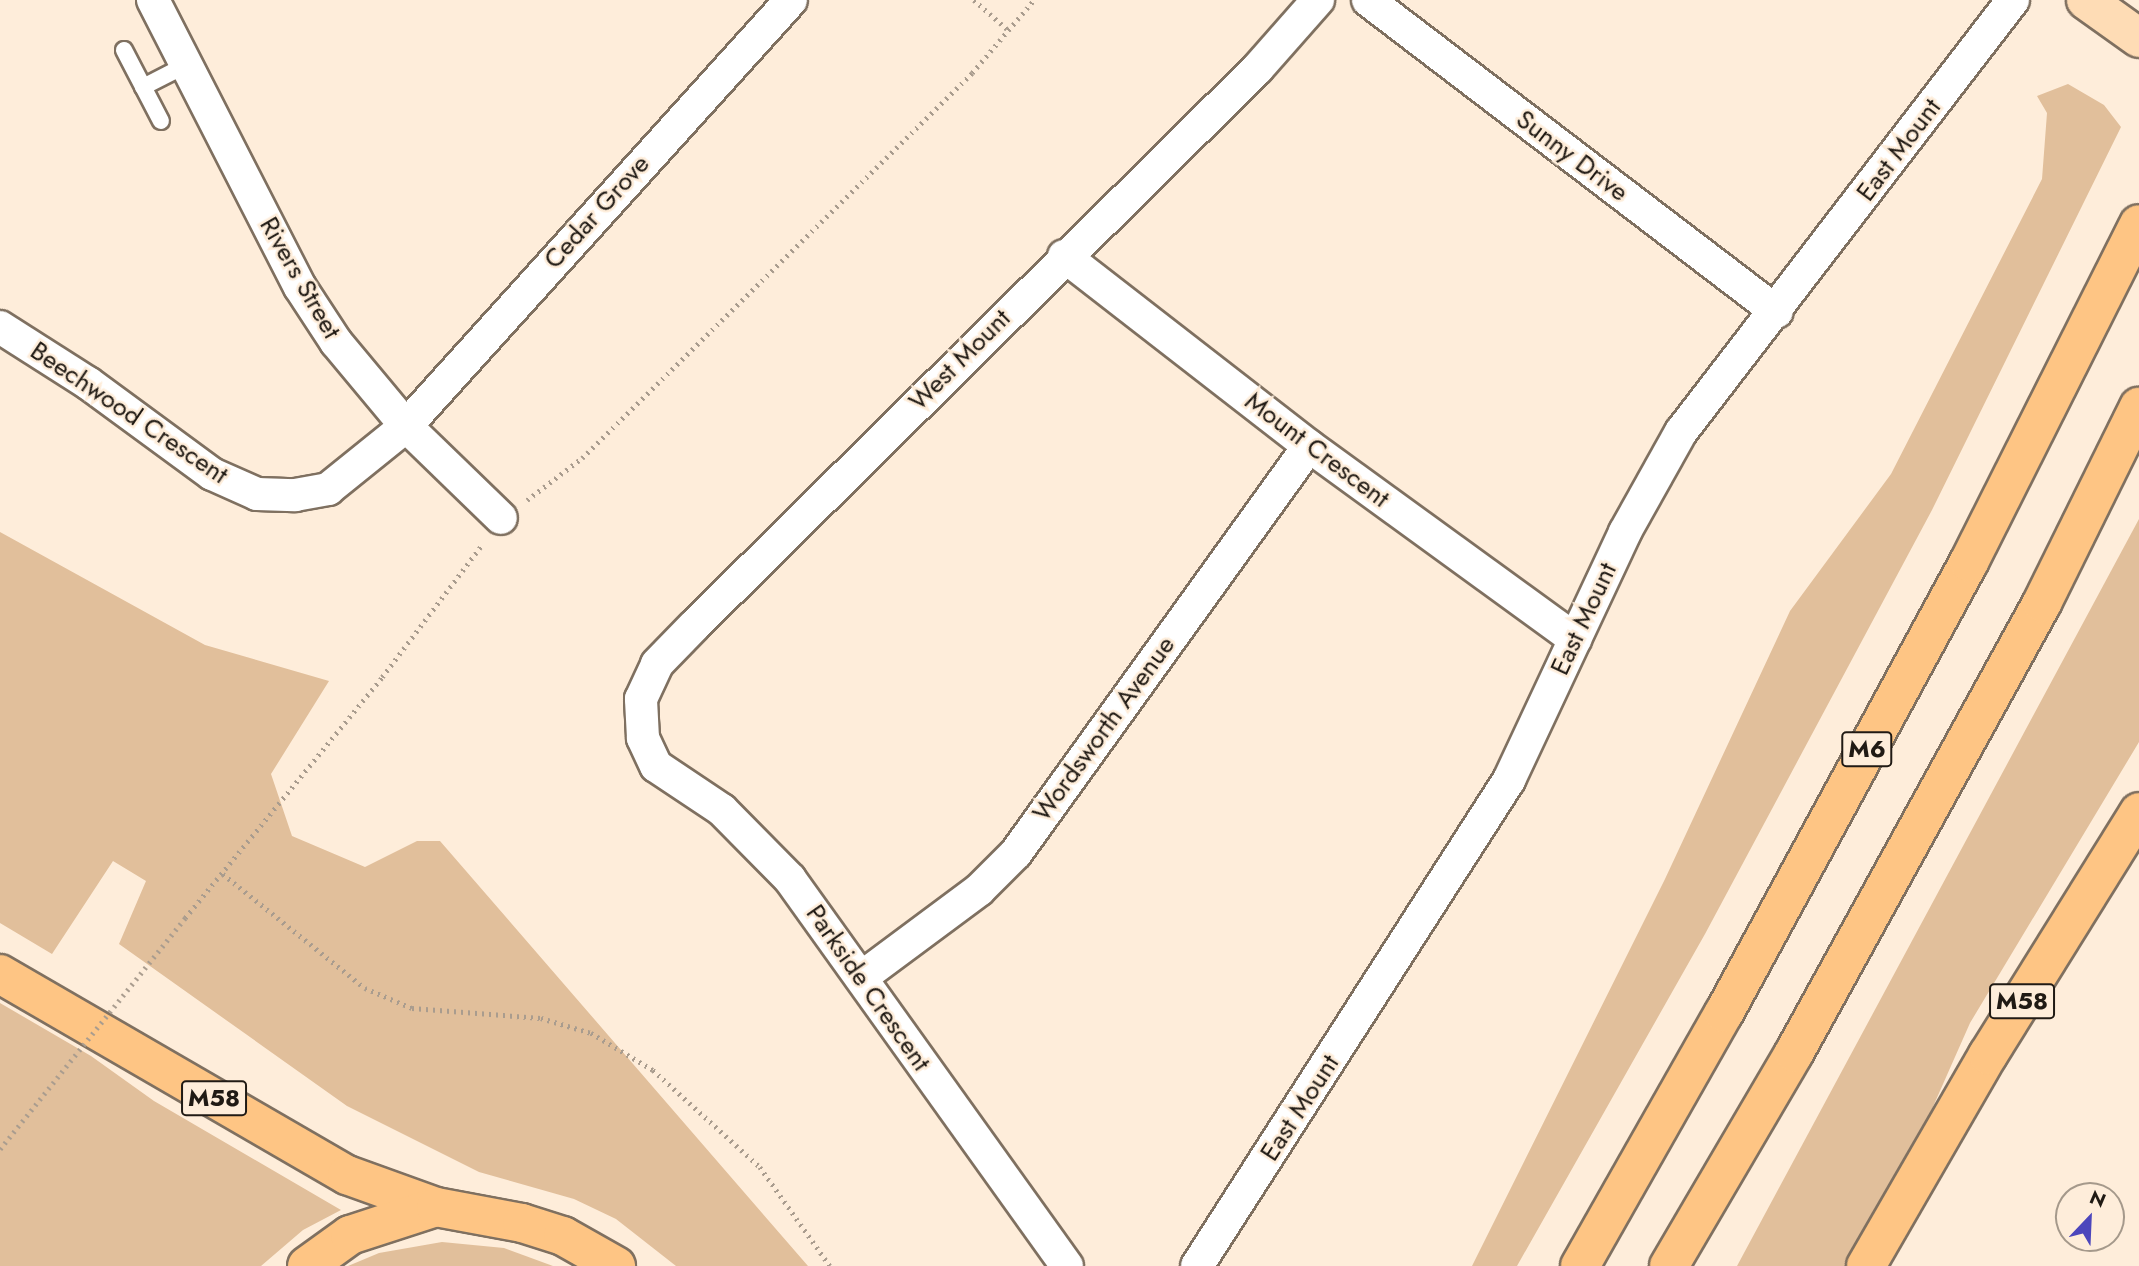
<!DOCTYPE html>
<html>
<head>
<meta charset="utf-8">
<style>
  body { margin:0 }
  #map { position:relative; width:2139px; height:1266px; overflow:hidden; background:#feedda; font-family:Jost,sans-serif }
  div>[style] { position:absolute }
  .green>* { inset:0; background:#e1bf9b }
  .path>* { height:4.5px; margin-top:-2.25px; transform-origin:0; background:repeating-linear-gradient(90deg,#a99c8e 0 2px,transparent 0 7px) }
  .roads { filter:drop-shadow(2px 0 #7f7060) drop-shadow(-2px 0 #7f7060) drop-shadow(0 2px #7f7060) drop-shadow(0 -2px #7f7060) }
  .lane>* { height:16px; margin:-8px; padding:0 8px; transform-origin:8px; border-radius:8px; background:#fff }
  .street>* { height:32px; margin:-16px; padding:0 16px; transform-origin:16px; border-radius:16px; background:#fff }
  .primary>* { height:38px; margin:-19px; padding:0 19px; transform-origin:19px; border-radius:19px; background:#fedcb5 }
  .highway>* { height:38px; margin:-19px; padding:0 19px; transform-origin:19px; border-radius:19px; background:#fec584 }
  .path-bridge>* { height:4.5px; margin-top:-2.25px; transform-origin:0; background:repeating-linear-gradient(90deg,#a99c8e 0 2px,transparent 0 7px) }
  span { translate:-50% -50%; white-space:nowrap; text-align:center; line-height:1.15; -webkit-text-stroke:5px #feedda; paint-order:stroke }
  .shield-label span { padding:2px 5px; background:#feedda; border:2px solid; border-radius:5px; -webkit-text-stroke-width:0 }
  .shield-label { font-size:24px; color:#201a14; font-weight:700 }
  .street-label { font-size:26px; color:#201a14 }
  .north { position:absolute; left:2055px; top:1182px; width:70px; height:70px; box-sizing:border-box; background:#feedda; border:2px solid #a5998b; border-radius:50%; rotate:23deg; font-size:19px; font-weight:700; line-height:28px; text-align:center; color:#201a14 }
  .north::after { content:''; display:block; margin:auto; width:24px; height:32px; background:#4c46bc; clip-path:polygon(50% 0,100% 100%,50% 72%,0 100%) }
</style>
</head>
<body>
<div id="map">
  <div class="green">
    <i style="clip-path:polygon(2068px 84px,2104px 105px,2121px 127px,1932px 510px,1705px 934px,1517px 1266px,1472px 1266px,1665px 879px,1790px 611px,1891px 474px,2042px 179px,2047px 113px,2037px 96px)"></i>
    <i style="clip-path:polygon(2139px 519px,2139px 742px,1970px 1023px,1924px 1127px,1850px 1266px,1737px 1266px)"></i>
    <i style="clip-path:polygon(0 532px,205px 645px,329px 681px,271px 774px,292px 836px,365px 867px,417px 841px,440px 841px,808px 1266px,676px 1266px,616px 1219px,574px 1199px,479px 1172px,347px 1106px,119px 944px,146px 881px,113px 861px,52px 954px,0 923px)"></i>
    <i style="clip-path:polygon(0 1003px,91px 1056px,154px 1101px,341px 1210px,303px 1230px,261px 1266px,0 1266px)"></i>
    <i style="clip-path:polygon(442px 1242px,504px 1248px,553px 1266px,348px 1266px,379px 1253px)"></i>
  </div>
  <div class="path">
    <i style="left:974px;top:0;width:44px;rotate:41.3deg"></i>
    <i style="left:527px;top:500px;width:69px;rotate:-37.4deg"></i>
    <i style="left:582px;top:458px;width:548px;rotate:-44.63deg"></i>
    <i style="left:972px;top:73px;width:96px;rotate:-49.7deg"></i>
    <i style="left:223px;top:874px;width:182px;rotate:38.8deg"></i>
    <i style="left:365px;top:988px;width:51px;rotate:23.1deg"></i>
    <i style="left:412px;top:1008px;width:129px;rotate:4.4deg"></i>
    <i style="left:541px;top:1018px;width:52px;rotate:16.7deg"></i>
    <i style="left:591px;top:1033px;width:72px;rotate:30.8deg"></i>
    <i style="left:653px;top:1070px;width:144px;rotate:42.2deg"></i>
    <i style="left:760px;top:1167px;width:121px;rotate:54.7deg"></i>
    <i style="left:185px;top:918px;width:311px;rotate:-50.7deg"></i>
    <i style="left:382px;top:677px;width:166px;rotate:-52.9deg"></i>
  </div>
  <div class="roads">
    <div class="lane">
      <i style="left:124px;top:50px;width:80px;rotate:62.5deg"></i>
      <i style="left:143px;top:87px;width:48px;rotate:-27.1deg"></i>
    </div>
    <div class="street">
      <i style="left:153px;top:0;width:322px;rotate:62.9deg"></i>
      <i style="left:300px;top:287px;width:66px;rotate:56.8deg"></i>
      <i style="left:336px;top:342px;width:109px;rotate:50.2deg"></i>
      <i style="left:406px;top:426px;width:132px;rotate:44.1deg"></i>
      <i style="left:1368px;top:0;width:514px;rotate:37.34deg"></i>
      <i style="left:1064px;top:256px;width:310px;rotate:37.8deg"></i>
      <i style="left:1309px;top:446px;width:329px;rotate:36deg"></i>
      <i style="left:0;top:327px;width:104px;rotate:32.5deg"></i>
      <i style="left:88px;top:383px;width:154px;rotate:36.3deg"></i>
      <i style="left:212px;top:474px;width:49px;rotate:24deg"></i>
      <i style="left:257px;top:494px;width:38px;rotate:2deg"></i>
      <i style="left:295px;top:495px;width:34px;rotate:-10deg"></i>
      <i style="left:328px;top:489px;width:100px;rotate:-38.9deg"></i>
      <i style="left:406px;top:426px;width:574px;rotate:-47.89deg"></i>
      <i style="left:862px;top:977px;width:146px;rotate:-36.6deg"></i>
      <i style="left:979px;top:890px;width:52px;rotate:-45deg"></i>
      <i style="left:1016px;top:853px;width:501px;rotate:-54.25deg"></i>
      <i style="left:1067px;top:1266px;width:476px;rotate:-125.6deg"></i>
      <i style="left:790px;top:879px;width:97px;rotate:-134.6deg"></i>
      <i style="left:722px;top:810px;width:79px;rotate:-146.3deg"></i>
      <i style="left:656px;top:766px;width:31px;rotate:-115deg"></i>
      <i style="left:643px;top:738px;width:39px;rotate:-93deg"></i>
      <i style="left:641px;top:699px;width:38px;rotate:-65deg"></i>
      <i style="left:657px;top:664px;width:53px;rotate:-45.8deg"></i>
      <i style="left:694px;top:626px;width:793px;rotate:-44.69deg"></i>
      <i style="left:1258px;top:68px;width:91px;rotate:-48.6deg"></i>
      <i style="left:1197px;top:1266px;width:578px;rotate:-57.3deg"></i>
      <i style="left:1509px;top:780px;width:274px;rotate:-64.9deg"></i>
      <i style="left:1625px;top:532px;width:115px;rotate:-60.8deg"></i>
      <i style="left:1681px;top:432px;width:545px;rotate:-52.46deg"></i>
    </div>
    <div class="primary">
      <i style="left:2086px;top:0;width:65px;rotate:35.6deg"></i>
    </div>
    <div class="highway">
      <i style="left:0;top:974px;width:401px;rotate:30.1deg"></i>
      <i style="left:347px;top:1175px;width:95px;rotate:19.8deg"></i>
      <i style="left:307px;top:1266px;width:53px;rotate:-35.8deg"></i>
      <i style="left:350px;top:1235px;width:90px;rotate:-18deg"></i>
      <i style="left:436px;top:1207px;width:87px;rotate:10.5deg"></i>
      <i style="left:522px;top:1223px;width:43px;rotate:17.6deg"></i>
      <i style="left:563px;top:1236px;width:61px;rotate:29.5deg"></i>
      <i style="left:1580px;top:1266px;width:291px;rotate:-60.4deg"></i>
      <i style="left:1724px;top:1013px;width:513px;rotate:-61.49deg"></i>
      <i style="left:1969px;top:562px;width:378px;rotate:-63.3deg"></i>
      <i style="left:1669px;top:1266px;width:247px;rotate:-59.6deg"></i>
      <i style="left:1794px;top:1053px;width:514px;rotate:-61.14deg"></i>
      <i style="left:2042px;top:603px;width:219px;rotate:-63.7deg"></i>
      <i style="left:1866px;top:1266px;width:244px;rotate:-60deg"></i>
      <i style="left:1988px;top:1055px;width:286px;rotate:-58.1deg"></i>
    </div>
  </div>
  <div class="path-bridge">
    <i style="left:0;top:1149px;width:296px;rotate:-51.3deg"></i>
  </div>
  <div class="shield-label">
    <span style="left:1867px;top:749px">M6</span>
    <span style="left:2022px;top:1001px">M58</span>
    <span style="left:214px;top:1098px">M58</span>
  </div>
  <div class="street-label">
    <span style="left:1899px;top:150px;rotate:-53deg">East Mount</span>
    <span style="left:1572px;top:156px;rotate:37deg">Sunny Drive</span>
    <span style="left:597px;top:212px;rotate:-48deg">Cedar Grove</span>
    <span style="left:300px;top:278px;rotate:60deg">Rivers Street</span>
    <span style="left:960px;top:360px;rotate:-45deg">West Mount</span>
    <span style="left:129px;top:413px;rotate:34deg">Beechwood Crescent</span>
    <span style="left:1317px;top:450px;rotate:37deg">Mount Crescent</span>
    <span style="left:1584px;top:619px;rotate:-65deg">East Mount</span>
    <span style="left:1104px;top:729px;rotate:-54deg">Wordsworth Avenue</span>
    <span style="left:868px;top:988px;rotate:55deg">Parkside Crescent</span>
    <span style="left:1300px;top:1108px;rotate:-57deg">East Mount</span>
  </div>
  <div class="north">N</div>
</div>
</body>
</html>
